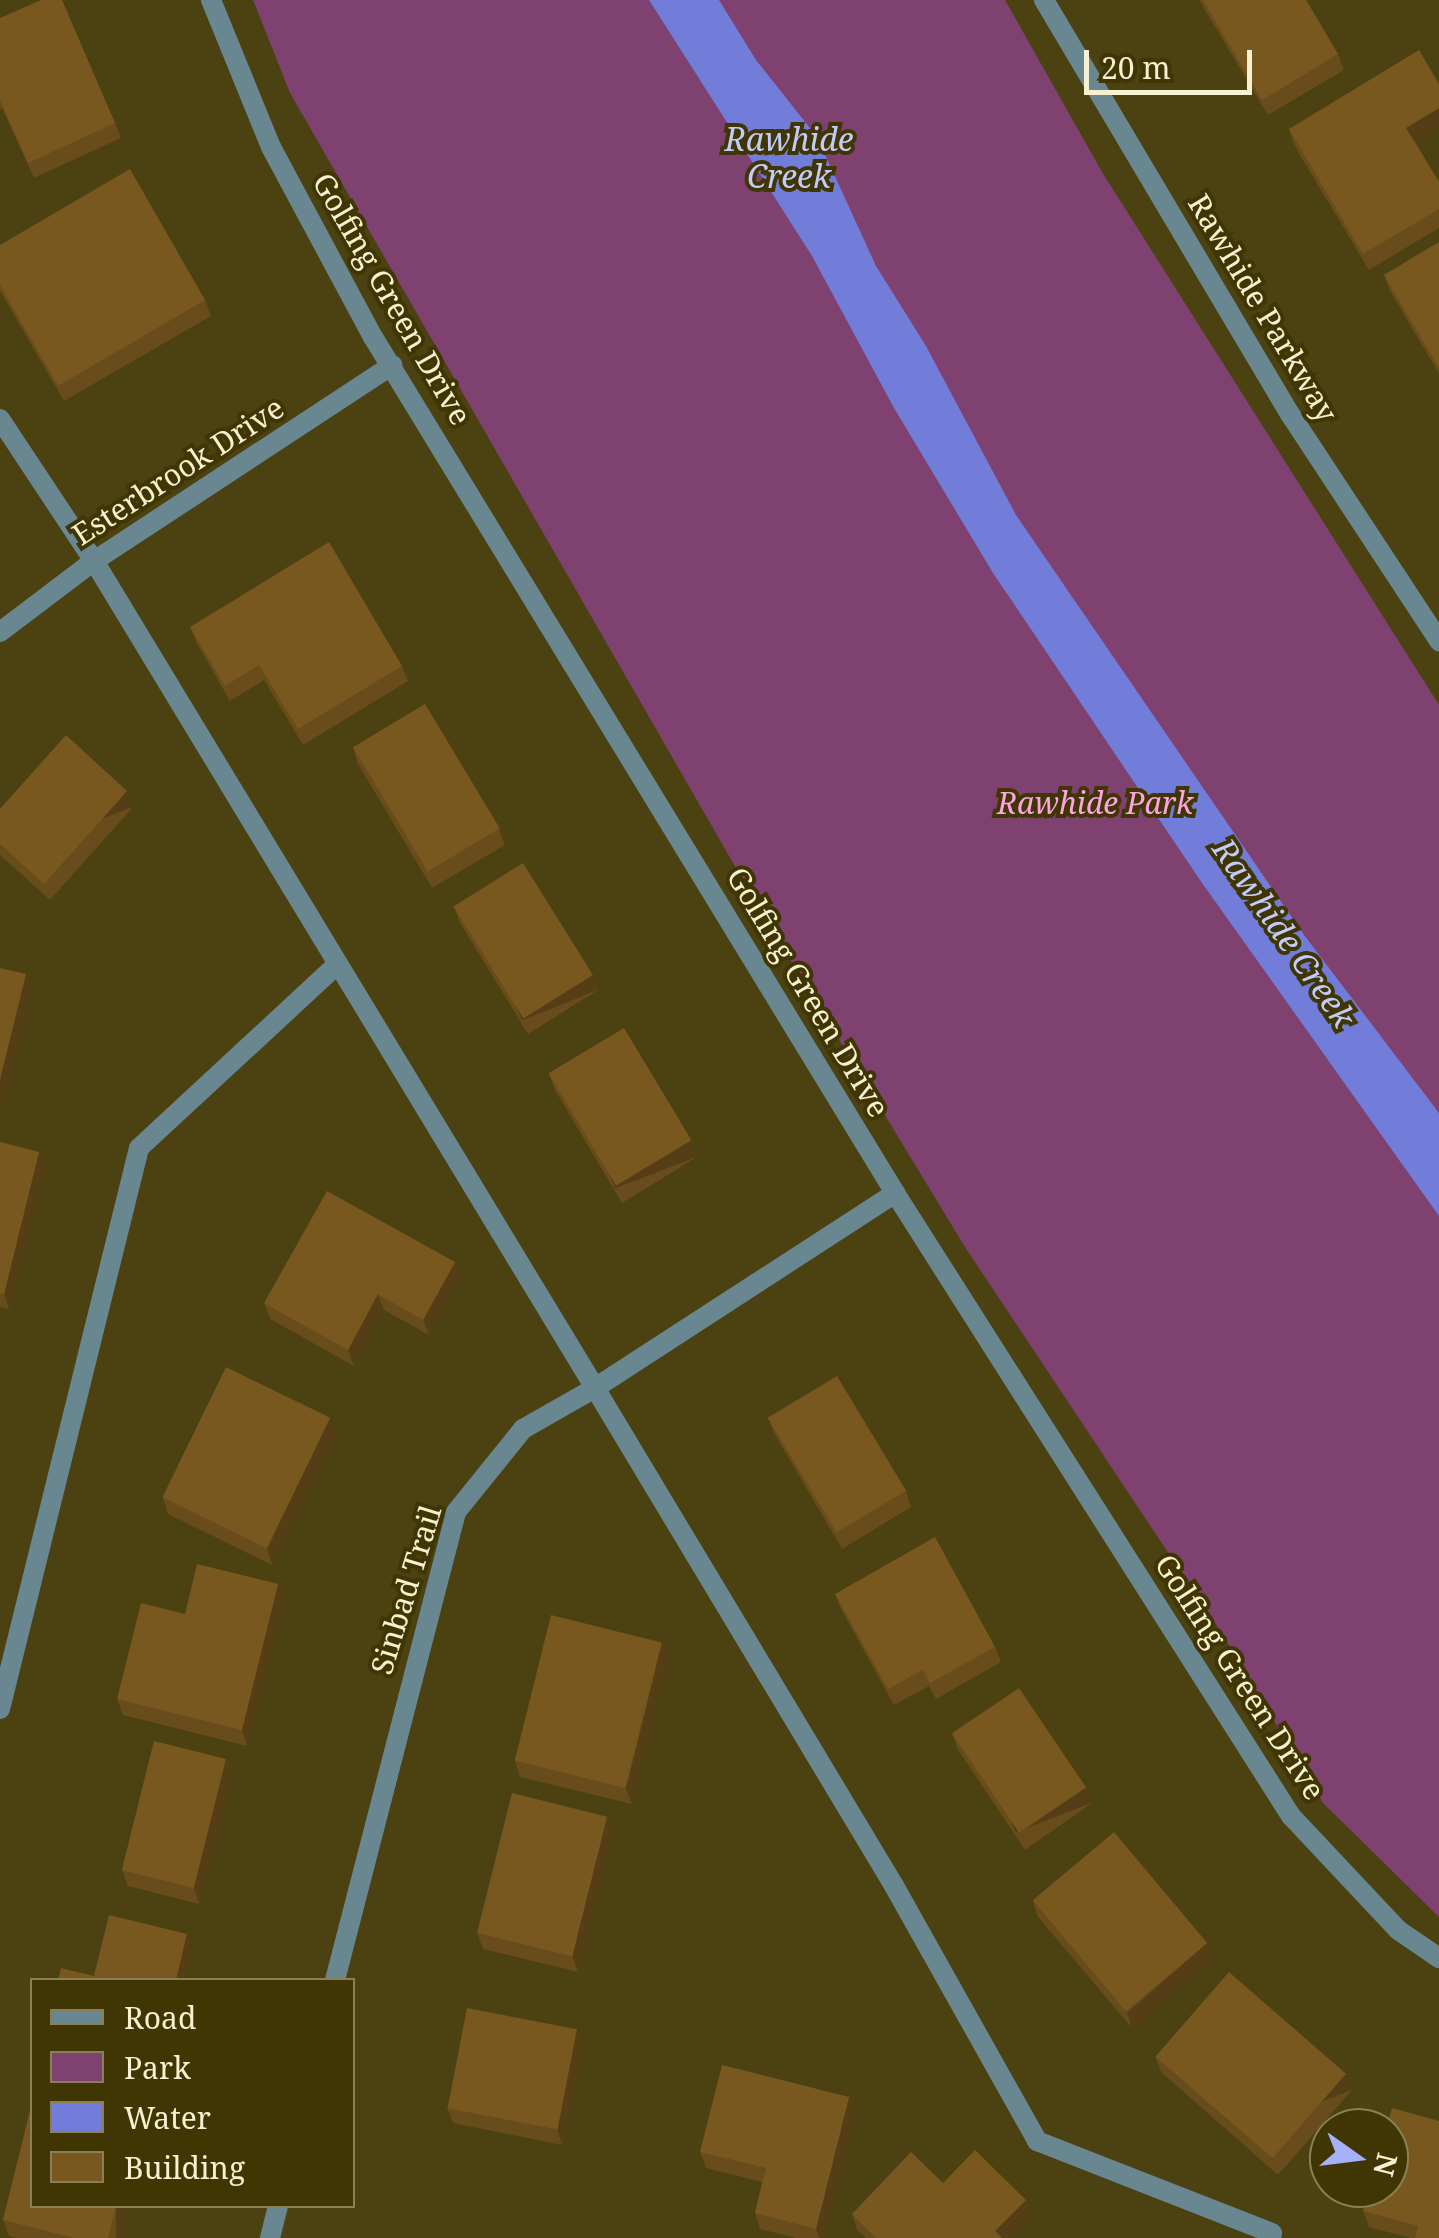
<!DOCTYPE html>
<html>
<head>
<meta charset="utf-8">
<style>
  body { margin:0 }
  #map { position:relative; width:1439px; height:2238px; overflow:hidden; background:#4b4111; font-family:"Noto Serif",serif }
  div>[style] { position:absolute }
  .green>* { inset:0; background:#7f4170 }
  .water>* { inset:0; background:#727cd9 }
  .lane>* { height:20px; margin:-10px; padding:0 10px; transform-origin:10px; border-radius:10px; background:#688790 }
  .street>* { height:20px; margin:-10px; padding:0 10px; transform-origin:10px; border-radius:10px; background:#688790 }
  .wall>* { inset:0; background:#684c1c }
  .shaded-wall>* { inset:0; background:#553e16; transform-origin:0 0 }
  .building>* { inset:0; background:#795820; transform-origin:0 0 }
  span { translate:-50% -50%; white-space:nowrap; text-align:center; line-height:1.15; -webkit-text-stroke:8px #403603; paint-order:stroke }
  .street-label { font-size:30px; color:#f7f0d1 }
  .park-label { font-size:30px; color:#ffa3e6; font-style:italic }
  .water-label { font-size:32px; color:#c3cbfb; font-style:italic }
  .legend { position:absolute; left:30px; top:1978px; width:325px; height:230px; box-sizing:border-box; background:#403603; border:2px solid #898055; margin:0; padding:12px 18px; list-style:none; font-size:30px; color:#f7f0d1 }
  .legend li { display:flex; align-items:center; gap:20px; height:50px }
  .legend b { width:50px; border:2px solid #898055 }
  .north { position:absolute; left:1309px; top:2108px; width:100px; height:100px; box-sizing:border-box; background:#403603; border:2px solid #898055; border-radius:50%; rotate:104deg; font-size:28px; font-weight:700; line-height:40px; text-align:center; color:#f7f0d1 }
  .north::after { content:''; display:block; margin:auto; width:35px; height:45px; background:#a6b1fc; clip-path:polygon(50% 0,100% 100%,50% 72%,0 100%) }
  .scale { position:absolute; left:1084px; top:50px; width:168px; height:45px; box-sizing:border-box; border:5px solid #f7f0d1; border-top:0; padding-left:12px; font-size:30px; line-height:35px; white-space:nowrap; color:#f7f0d1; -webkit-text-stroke:8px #403603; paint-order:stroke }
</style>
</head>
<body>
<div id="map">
  <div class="green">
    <i style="clip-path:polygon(253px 0,1005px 0,1102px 172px,1439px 705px,1439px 1917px,1323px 1803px,1221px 1632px,965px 1247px,759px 908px,290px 93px)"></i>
  </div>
  <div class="water">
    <i style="clip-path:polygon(649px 0,719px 0,756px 60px,817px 137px,876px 266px,926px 346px,1016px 515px,1304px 935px,1439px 1113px,1439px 1216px,1202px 883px,993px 573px,894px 408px,812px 256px)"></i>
  </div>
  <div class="lane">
    <i style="left:0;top:419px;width:170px;rotate:56.5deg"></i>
    <i style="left:94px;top:561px;width:967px;rotate:58.79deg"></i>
    <i style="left:595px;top:1388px;width:579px;rotate:59deg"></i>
    <i style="left:893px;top:1884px;width:295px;rotate:60.7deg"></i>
    <i style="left:1037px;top:2141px;width:252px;rotate:21.4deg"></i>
    <i style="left:1272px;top:2233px;width:5px;rotate:101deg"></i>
    <i style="left:0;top:1709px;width:578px;rotate:-76.08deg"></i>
    <i style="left:139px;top:1148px;width:271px;rotate:-42.8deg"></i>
  </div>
  <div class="street">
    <i style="left:211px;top:0;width:159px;rotate:67.8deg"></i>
    <i style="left:271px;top:147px;width:216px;rotate:61.8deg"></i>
    <i style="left:373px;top:337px;width:1003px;rotate:58.62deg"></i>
    <i style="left:895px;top:1193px;width:738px;rotate:57.56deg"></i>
    <i style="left:1291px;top:1816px;width:156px;rotate:46.8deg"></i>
    <i style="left:1398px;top:1930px;width:50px;rotate:34.3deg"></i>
    <i style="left:1044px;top:0;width:482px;rotate:59.3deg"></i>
    <i style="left:1290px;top:414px;width:272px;rotate:56.7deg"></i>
    <i style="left:0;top:632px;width:118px;rotate:-37.1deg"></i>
    <i style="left:94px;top:561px;width:357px;rotate:-33.3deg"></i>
    <i style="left:335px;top:1980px;width:483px;rotate:-75.5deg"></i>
    <i style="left:456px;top:1512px;width:107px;rotate:-51.1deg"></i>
    <i style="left:523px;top:1429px;width:83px;rotate:-29.7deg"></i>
    <i style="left:595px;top:1388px;width:358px;rotate:-33deg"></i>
    <i style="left:270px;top:2238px;width:33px;rotate:-76deg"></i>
  </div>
  <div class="wall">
    <i style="clip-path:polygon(1199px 0,1306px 0,1338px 54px,1344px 70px,1268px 115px)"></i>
    <i style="clip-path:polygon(0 18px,115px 123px,121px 138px,34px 178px,2px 108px,0 109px)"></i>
    <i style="clip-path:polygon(1289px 129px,1415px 142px,1439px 182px,1439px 228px,1369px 270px,1294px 145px)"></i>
    <i style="clip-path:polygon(1439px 242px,1439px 374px,1390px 291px,1384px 275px)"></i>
    <i style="clip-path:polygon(0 245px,205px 300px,211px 316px,64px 401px,0 291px)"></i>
    <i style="clip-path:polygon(190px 627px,402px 666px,408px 681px,303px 745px,264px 680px,230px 701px,196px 642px)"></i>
    <i style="clip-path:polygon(353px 748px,499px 829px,505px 845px,432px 888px,358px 764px)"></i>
    <i style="clip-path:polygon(133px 807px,50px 900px,0 855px,0 809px)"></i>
    <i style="clip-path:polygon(454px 907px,592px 975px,598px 990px,528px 1034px,460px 923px)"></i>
    <i style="clip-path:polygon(549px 1074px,697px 1157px,622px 1203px,555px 1090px)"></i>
    <i style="clip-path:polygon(0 1142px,39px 1152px,45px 1168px,9px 1309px,0 1307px)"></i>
    <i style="clip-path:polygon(455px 1262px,461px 1278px,429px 1335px,384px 1310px,354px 1366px,270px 1319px,264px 1303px)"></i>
    <i style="clip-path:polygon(768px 1418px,906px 1491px,911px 1507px,842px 1549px,774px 1433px)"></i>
    <i style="clip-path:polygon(336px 1434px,272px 1565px,168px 1514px,163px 1498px)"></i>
    <i style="clip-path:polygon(278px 1584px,284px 1600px,247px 1746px,123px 1715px,117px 1699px,185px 1614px)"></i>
    <i style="clip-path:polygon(835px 1594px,995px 1647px,1001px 1662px,936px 1699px,929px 1686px,894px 1705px,841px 1609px)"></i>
    <i style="clip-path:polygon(662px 1643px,668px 1659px,632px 1804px,520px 1777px,515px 1761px)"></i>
    <i style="clip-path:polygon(952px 1734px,1086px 1787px,1092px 1803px,1025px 1850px,958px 1750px)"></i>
    <i style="clip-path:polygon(226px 1759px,232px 1775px,199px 1904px,128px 1886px,122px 1870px)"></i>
    <i style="clip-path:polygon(612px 1832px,578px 1972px,483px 1949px,477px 1933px)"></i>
    <i style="clip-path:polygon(1033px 1901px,1207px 1943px,1213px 1959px,1132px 2028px,1038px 1917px)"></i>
    <i style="clip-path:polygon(583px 2045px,562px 2145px,453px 2123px,447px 2108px)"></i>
    <i style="clip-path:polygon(1155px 2056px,1346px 2074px,1352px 2090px,1278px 2175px,1161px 2072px)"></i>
    <i style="clip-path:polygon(849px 2097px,855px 2113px,824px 2238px,796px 2238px,760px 2229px,755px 2213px,762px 2182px,706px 2168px,700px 2152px)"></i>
    <i style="clip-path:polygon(1439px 2121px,1439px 2238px,1410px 2238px,1369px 2227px,1363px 2211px)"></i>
    <i style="clip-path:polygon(943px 2183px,1026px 2200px,1032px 2215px,1009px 2238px,866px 2238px,857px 2230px,852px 2214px)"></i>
    <i style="clip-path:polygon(126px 2206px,118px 2238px,17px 2238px,9px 2236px,3px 2220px)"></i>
  </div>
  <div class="shaded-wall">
    <i style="clip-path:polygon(1439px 108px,1439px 128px,1412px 144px,1406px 128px)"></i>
    <i style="left:127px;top:791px;width:17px;height:125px;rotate:69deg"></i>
    <i style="clip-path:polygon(26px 974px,32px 990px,1px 1113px,0 1080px)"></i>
    <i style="left:592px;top:975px;width:16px;height:82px;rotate:68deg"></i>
    <i style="left:691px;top:1141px;width:17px;height:88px;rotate:69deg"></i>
    <i style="clip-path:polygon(39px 1152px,45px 1168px,9px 1309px,4px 1294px)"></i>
    <i style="clip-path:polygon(455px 1262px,461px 1278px,429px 1335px,423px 1320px)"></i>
    <i style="clip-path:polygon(378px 1294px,384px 1310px,354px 1366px,348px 1350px)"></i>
    <i style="clip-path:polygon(330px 1418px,336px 1434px,272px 1565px,267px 1549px)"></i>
    <i style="clip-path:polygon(278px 1584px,284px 1600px,247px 1746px,242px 1730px)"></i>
    <i style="clip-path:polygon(662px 1643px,668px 1659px,632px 1804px,626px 1789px)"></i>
    <i style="clip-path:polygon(226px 1759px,232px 1775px,199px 1904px,194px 1888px)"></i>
    <i style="left:1086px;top:1787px;width:17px;height:82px;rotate:69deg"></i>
    <i style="clip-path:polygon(607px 1816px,612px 1832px,578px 1972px,572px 1956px)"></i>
    <i style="clip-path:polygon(187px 1934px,193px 1950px,185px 1980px,176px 1980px)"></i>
    <i style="clip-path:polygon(1207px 1943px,1213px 1959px,1132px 2028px,1127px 2013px)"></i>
    <i style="clip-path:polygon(577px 2029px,583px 2045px,562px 2145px,557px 2129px)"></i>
    <i style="left:1346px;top:2074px;width:17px;height:113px;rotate:69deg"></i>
    <i style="clip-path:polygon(849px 2097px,855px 2113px,824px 2238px,820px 2238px,816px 2229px)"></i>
    <i style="clip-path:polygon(1026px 2200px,1032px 2215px,1009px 2238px,998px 2238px,995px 2231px)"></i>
    <i style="left:116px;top:2206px;width:10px;height:33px"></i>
  </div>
  <div class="building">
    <i style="clip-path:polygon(41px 0,62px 0,115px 123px,28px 163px,0 100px,0 18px)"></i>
    <i style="clip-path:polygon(1203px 0,1306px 0,1338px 54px,1262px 100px)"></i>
    <i style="clip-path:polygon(1419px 50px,1439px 84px,1439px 108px,1406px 128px,1439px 182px,1439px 209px,1363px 254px,1289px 129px)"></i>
    <i style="clip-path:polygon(130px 169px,205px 300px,58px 386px,0 285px,0 245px)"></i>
    <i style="clip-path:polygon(1439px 242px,1439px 368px,1384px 275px)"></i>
    <i style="clip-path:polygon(329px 542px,402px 666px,298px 729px,259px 665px,225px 686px,190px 627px)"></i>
    <i style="left:425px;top:704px;width:145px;height:84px;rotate:59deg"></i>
    <i style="clip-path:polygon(66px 735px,127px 791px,44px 884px,0 844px,0 809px)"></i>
    <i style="left:523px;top:863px;width:132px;height:82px;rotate:58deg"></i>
    <i style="clip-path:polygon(0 968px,26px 974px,0 1080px)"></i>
    <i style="left:624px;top:1028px;width:131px;height:88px;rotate:59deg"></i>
    <i style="clip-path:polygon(0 1142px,39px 1152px,4px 1294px,0 1293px)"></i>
    <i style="clip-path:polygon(327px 1191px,455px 1262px,423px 1320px,378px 1294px,348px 1350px,264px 1303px)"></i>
    <i style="left:226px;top:1367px;width:116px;height:145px;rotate:26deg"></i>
    <i style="left:837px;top:1376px;width:134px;height:81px;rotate:59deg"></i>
    <i style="clip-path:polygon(935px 1537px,995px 1647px,930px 1683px,923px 1670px,888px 1689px,835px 1594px)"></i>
    <i style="clip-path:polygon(197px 1564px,278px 1584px,242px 1730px,117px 1699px,141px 1603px,185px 1614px)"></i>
    <i style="left:551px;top:1615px;width:114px;height:150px;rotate:14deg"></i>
    <i style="left:1019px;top:1688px;width:120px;height:81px;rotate:56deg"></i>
    <i style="left:154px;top:1741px;width:74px;height:133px;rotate:14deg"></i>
    <i style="left:512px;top:1793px;width:98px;height:144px;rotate:14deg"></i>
    <i style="left:1114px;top:1832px;width:145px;height:106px;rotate:50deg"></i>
    <i style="clip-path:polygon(109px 1915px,187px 1934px,176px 1980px,58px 1980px,61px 1968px,94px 1976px)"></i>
    <i style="left:1229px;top:1972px;width:155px;height:112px;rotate:41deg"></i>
    <i style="left:467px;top:2008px;width:112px;height:102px;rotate:11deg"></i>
    <i style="clip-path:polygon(722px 2065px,849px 2097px,816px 2229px,755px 2213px,766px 2168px,700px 2152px)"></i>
    <i style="clip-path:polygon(32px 2102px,32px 2206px,116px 2206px,108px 2238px,74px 2238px,3px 2220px)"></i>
    <i style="clip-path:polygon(1392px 2108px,1439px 2121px,1439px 2238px,1415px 2238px,1418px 2226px,1363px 2211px,1370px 2188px,1389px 2188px,1389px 2128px,1386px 2128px)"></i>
    <i style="clip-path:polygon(975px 2150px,1026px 2200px,995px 2231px,1002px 2238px,876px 2238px,852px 2214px,911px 2152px,943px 2183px)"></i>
  </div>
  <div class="street-label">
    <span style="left:392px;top:299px;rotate:60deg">Golfing Green Drive</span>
    <span style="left:1263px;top:308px;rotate:59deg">Rawhide Parkway</span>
    <span style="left:178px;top:471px;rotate:-33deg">Esterbrook Drive</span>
    <span style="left:808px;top:992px;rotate:59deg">Golfing Green Drive</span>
    <span style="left:406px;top:1590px;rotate:-73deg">Sinbad Trail</span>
    <span style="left:1240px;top:1677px;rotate:57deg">Golfing Green Drive</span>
  </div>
  <div class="park-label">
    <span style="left:1095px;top:803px">Rawhide Park</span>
  </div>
  <div class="water-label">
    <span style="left:789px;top:158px">Rawhide<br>Creek</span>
    <span style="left:1284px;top:933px;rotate:55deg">Rawhide Creek</span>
  </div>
  <ul class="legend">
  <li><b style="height:12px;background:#688790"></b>Road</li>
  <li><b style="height:28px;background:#7f4170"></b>Park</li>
  <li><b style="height:28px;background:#727cd9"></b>Water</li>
  <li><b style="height:28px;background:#795820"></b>Building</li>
  </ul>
  <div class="north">N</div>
  <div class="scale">20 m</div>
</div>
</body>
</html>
